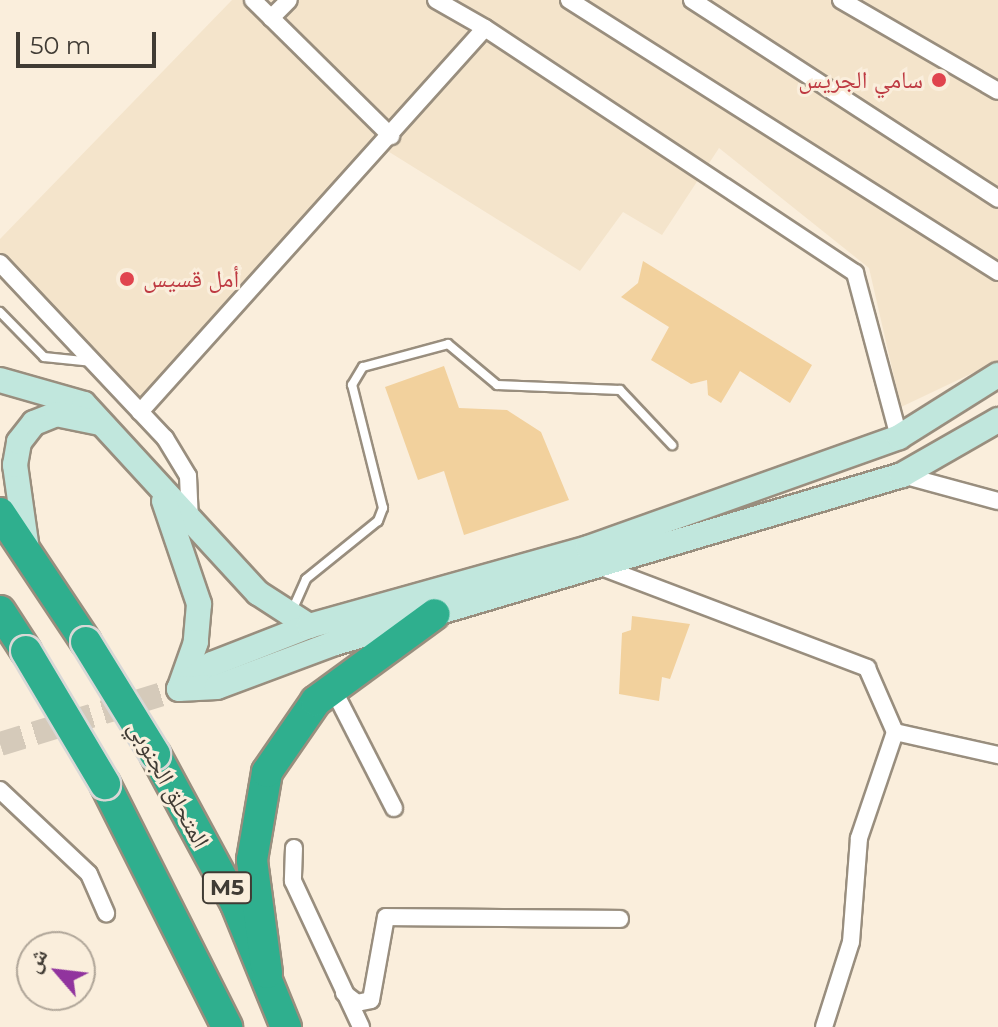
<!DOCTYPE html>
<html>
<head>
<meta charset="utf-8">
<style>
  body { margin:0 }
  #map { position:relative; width:998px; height:1027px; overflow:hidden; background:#faeedc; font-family:Montserrat,"Noto Naskh Arabic",sans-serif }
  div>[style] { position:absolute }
  .built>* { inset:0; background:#f4e4cb }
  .building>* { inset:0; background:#f2d19d }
  .secondary-tunnel>* { height:24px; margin-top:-12px; transform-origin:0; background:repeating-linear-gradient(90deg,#d5caba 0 24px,transparent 0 36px) }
  .roads { filter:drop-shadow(2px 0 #998e7e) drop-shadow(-2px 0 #998e7e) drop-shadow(0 2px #998e7e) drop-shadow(0 -2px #998e7e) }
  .lane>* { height:8px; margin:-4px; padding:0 4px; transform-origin:4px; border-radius:4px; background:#fff }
  .street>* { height:16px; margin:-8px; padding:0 8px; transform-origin:8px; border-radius:8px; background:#fff }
  .secondary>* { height:24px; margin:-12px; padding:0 12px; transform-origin:12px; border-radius:12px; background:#c1e7dd }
  .highway>* { height:30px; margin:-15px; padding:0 15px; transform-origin:15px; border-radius:15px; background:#2faf8e }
  .bridges { filter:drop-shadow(2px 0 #d9d8d6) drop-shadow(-2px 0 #d9d8d6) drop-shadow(0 2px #d9d8d6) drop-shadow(0 -2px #d9d8d6) }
  .highway-bridge>* { height:30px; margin:-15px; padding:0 15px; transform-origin:15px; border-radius:15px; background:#2faf8e }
  .dots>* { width:22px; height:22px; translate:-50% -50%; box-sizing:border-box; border:4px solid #faeedc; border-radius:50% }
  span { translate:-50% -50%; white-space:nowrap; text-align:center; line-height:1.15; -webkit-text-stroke:6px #faeedc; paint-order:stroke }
  .shield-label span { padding:2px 6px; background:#faeedc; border:2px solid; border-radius:6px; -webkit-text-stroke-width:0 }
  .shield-label { font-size:22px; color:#403b34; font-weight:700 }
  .health-label { font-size:24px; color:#be3a42 }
  .right { translate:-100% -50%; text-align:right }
  .left { translate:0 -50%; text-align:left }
  .street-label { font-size:24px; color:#403b34 }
  .north { position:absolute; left:16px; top:931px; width:80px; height:80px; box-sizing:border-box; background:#faeedc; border:2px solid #b0a699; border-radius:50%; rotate:298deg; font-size:22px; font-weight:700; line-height:32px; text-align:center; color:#403b34 }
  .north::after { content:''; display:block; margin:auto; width:28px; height:36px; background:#91349e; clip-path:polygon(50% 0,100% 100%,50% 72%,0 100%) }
  .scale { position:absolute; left:16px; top:32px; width:140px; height:36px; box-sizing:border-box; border:4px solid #403b34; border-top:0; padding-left:10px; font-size:24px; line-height:28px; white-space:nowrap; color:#403b34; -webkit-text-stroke:6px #faeedc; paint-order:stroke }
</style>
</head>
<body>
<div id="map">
  <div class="built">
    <i style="clip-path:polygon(232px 0,998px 0,998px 361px,901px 407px,869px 268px,719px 148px,662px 235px,623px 212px,580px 271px,378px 145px,143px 412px,0 263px,0 239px)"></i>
  </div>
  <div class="building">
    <i style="clip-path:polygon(643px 261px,812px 365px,790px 403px,740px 371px,721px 403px,708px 395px,707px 380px,691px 384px,651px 360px,669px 327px,621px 297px,638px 283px)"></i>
    <i style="clip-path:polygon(444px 366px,459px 408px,507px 410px,541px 432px,569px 500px,464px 535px,444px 471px,418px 480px,385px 387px)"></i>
    <i style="clip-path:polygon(632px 616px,690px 624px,670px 679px,662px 677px,659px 701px,619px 694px,622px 633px,631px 630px)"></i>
  </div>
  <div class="secondary-tunnel">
    <i style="left:0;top:744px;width:187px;rotate:-17.1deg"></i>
  </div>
  <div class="roads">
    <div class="lane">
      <i style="left:0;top:312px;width:63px;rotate:45.6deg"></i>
      <i style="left:44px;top:357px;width:49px;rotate:5.8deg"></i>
      <i style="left:291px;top:613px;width:37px;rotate:-66deg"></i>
      <i style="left:306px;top:579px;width:92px;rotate:-38.9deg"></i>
      <i style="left:378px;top:521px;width:14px;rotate:-69deg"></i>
      <i style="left:383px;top:508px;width:127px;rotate:-104.1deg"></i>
      <i style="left:352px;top:385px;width:21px;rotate:-59deg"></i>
      <i style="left:363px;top:367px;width:88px;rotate:-15.1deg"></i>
      <i style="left:448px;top:344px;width:64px;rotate:39.9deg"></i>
      <i style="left:497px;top:385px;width:123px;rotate:2.3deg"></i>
      <i style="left:620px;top:390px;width:76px;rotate:46.6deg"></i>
    </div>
    <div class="street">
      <i style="left:253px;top:0;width:194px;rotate:44.6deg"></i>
      <i style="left:436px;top:0;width:56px;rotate:29.7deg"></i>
      <i style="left:569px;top:0;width:508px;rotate:32.38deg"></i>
      <i style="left:692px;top:0;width:365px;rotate:33deg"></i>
      <i style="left:841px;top:0;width:181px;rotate:30.1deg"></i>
      <i style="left:271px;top:18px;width:25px;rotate:-45deg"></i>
      <i style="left:0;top:263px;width:241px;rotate:46.7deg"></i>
      <i style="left:165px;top:438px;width:44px;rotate:58.8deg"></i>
      <i style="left:188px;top:476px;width:45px;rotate:87.5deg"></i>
      <i style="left:140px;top:412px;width:516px;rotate:-48.06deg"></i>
      <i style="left:485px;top:28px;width:444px;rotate:33.5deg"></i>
      <i style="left:855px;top:273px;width:170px;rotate:75deg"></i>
      <i style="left:902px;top:475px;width:99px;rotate:15.2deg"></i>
      <i style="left:599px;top:566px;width:287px;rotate:20.8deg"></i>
      <i style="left:867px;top:668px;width:70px;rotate:66.4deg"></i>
      <i style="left:895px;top:732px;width:106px;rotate:12.6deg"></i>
      <i style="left:332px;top:687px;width:136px;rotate:62.9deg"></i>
      <i style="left:0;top:790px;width:122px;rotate:43.3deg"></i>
      <i style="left:89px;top:874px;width:43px;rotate:66.4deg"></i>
      <i style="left:294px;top:848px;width:33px;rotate:92deg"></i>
      <i style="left:293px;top:881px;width:161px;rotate:65deg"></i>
      <i style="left:344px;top:993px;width:16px;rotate:38deg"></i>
      <i style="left:357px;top:1003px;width:14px;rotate:-12deg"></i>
      <i style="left:371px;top:1000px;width:84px;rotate:-79.8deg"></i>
      <i style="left:386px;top:917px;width:234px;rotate:0.5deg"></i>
      <i style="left:824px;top:1027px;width:89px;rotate:-72.4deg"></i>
      <i style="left:851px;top:942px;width:104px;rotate:-85.6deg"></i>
      <i style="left:859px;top:838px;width:112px;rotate:-71.2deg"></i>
    </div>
    <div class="secondary">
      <i style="left:0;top:380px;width:87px;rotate:15.9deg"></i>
      <i style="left:84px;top:404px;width:257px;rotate:47.4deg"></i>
      <i style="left:258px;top:593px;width:61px;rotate:32.9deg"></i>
      <i style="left:164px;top:501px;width:109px;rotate:71.2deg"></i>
      <i style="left:199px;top:604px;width:38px;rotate:95deg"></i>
      <i style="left:196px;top:642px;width:48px;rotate:109.6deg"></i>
      <i style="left:27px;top:550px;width:86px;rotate:-98deg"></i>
      <i style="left:15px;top:465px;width:23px;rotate:-80deg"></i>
      <i style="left:19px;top:442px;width:24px;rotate:-52deg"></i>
      <i style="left:34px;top:423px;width:24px;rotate:-22deg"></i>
      <i style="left:56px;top:414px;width:45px;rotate:11.6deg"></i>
      <i style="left:179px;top:689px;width:41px;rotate:-37.1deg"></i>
      <i style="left:212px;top:664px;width:104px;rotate:-21.4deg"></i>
      <i style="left:309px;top:626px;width:290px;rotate:-15.6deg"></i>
      <i style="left:588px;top:548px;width:330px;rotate:-19.6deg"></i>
      <i style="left:899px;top:437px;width:117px;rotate:-32.1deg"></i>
      <i style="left:179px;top:689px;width:38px;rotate:-3deg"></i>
      <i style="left:217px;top:687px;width:123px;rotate:-20.5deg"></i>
      <i style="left:332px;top:644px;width:595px;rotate:-16.51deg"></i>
      <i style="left:902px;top:475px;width:111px;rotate:-29.8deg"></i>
    </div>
    <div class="highway">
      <i style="left:0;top:513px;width:155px;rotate:56.3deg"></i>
      <i style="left:0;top:611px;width:48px;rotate:57deg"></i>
      <i style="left:155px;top:754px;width:170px;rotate:61.6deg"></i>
      <i style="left:236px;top:904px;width:133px;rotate:67.9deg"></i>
      <i style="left:105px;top:784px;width:272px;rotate:63.3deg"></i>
      <i style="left:267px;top:973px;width:114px;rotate:-97.6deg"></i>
      <i style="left:252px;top:860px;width:89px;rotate:-80.3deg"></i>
      <i style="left:267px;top:772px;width:86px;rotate:-55.4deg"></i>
      <i style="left:316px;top:701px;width:147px;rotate:-36.2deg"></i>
    </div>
  </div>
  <div class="bridges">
    <div class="highway-bridge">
      <i style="left:86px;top:642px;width:132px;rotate:58.4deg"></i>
      <i style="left:26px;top:651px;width:155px;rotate:59.3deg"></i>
    </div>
  </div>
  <div class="dots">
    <i style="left:939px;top:80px;background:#e0444e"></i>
    <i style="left:127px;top:279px;background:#e0444e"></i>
  </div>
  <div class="shield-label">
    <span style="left:227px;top:888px">M5</span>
  </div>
  <div class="health-label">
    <span class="right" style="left:923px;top:80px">سامي الجريس</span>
    <span class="left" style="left:143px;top:279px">أمل قسيس</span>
  </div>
  <div class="street-label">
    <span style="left:169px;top:784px;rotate:61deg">المتحلق الجنوبي</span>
  </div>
  <div class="north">ش</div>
  <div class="scale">50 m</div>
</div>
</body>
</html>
